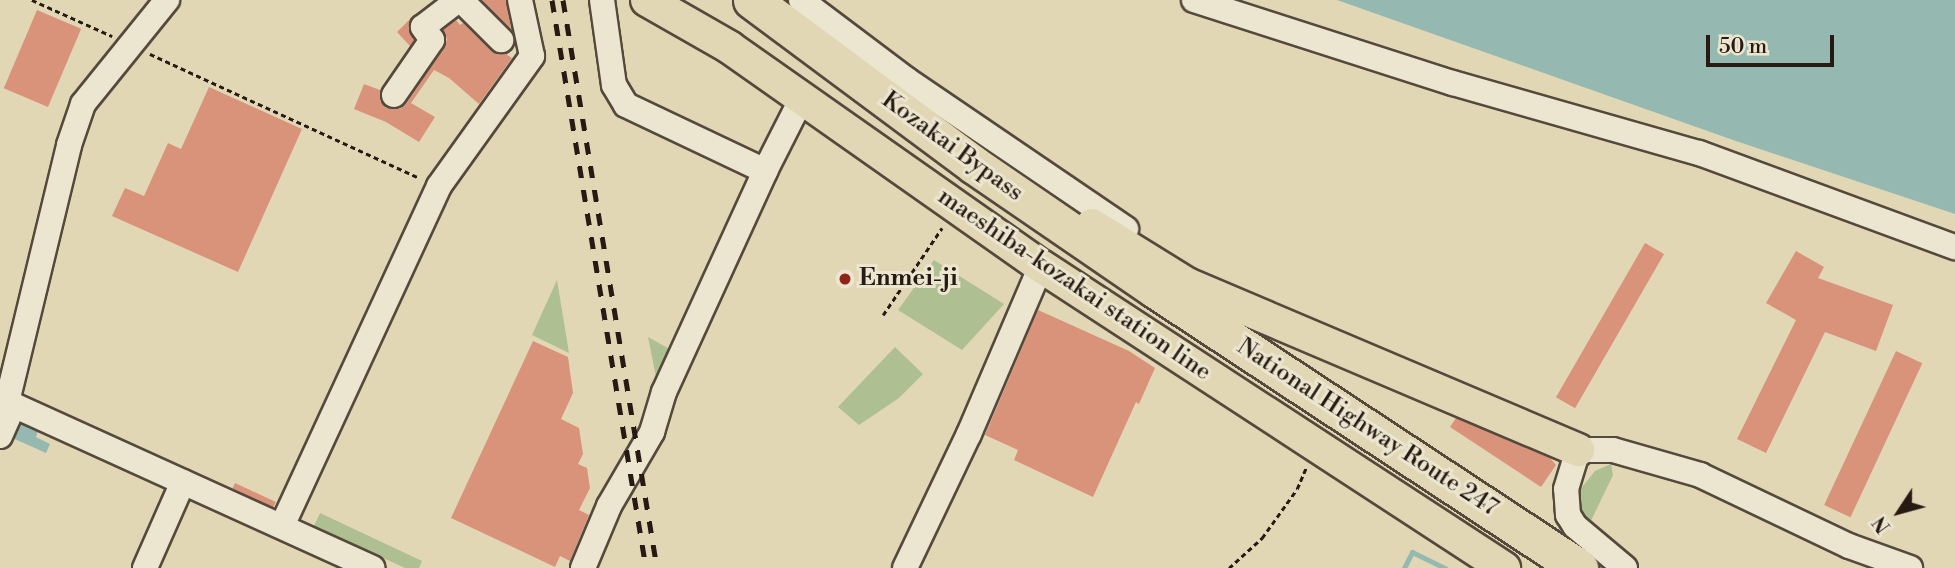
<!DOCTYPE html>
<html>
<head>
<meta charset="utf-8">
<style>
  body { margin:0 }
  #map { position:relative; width:1955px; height:568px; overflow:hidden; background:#e2d7b5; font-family:"Libre Bodoni",serif }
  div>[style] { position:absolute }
  .green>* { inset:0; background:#aebf92 }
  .water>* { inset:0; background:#95b9b0 }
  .stream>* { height:5px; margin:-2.5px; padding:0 2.5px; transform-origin:2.5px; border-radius:2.5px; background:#95b9b0 }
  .building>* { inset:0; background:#d8937a; transform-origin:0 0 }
  .path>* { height:2.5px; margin-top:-1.25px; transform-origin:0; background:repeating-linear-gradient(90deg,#261a13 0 5px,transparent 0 8.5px) }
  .roads { filter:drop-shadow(2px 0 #55493c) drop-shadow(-2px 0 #55493c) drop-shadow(0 2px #55493c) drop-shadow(0 -2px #55493c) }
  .minor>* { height:24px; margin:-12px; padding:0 12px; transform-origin:12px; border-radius:12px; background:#ece5cf }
  .major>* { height:32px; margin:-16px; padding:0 16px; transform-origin:16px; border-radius:16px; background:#e2d7b5 }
  .highway>* { height:37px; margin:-18.5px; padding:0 18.5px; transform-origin:18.5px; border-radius:18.5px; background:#e2d7b5 }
  .rail>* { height:5px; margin-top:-2.5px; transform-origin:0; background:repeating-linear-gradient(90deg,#261a13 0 12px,transparent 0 24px) }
  .dots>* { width:19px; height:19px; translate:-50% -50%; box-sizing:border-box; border:4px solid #ece5cf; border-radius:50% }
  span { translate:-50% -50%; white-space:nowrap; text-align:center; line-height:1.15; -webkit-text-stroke:6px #ece5cf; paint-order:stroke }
  .street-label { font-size:24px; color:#261a13 }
  .poi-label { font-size:24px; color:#261a13; font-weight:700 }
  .left { translate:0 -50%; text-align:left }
  .north { position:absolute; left:1864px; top:477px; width:70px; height:70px; -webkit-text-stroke:5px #ece5cf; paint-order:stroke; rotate:234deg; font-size:19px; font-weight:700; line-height:28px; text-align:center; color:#261a13 }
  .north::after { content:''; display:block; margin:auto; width:24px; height:32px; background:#261a13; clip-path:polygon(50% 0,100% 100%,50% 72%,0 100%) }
  .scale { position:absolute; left:1706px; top:35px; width:128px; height:32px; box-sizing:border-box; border:4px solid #261a13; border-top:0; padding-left:9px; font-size:21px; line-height:24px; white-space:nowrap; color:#261a13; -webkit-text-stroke:5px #ece5cf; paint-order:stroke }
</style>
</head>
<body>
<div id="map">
  <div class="green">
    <i style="clip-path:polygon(934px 260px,1004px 304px,962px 350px,898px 310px)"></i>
    <i style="clip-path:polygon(557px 280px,569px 353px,532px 335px)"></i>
    <i style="clip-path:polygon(648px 337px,675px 352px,658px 387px)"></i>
    <i style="clip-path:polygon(895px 347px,923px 374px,899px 398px,859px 425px,838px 407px)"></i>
    <i style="clip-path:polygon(1611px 464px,1613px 475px,1587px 529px,1580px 516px,1579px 491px,1595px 471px)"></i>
    <i style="clip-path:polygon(320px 513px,422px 561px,419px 568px,405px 568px,314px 526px)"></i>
  </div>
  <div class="water">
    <i style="clip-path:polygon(1337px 0,1955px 0,1955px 214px,1733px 140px)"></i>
    <i style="clip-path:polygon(15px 421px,38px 431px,36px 437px,50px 444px,46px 453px,8px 436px)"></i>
  </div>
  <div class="stream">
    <i style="left:1404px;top:568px;width:18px;rotate:-63deg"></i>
    <i style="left:1412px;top:552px;width:37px;rotate:26deg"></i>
  </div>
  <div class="building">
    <i style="clip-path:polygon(482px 0,506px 0,511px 29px)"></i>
    <i style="left:37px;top:10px;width:48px;height:85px;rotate:23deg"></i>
    <i style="clip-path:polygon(412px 17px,408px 28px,414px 40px,410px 46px,397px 32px)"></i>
    <i style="clip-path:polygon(456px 20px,460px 25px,463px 23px,491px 51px,498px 54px,509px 52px,507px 55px,512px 58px,479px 104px,449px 78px,434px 70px,411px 103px,435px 117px,419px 142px,386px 122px,354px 109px,364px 84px,380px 90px,380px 101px,386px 108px,400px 109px,406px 104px,444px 48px,447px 39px,443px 30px)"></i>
    <i style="clip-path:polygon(209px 87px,302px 129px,238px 272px,112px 216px,125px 188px,144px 196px,168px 143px,181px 149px)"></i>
    <i style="left:1645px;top:243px;width:22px;height:178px;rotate:30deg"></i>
    <i style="clip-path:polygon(1796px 251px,1824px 267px,1818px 278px,1893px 305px,1876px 351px,1825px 332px,1766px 453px,1737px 439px,1796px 320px,1766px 303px)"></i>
    <i style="clip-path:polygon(1038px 310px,1129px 351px,1155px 368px,1139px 404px,1136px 402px,1093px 497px,1014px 460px,1018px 450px,985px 435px)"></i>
    <i style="clip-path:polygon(533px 341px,568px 357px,573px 393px,561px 419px,579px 428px,583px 454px,578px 464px,587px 468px,590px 488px,579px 510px,589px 515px,570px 561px,560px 556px,555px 567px,451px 518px)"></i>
    <i style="left:1896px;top:351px;width:29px;height:170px;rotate:25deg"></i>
    <i style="clip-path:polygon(1456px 418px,1550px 458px,1556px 465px,1541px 487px,1450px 427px)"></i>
    <i style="left:235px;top:483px;width:45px;height:6px;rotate:25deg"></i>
  </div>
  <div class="path">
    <i style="left:32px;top:0;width:88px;rotate:24.2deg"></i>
    <i style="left:150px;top:54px;width:297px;rotate:24.7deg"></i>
    <i style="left:883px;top:315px;width:105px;rotate:-55.9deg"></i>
    <i style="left:1229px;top:568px;width:45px;rotate:-42.3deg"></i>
    <i style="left:1262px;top:538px;width:60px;rotate:-54.5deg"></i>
    <i style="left:1297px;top:489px;width:23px;rotate:-67deg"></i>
  </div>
  <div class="roads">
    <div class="minor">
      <i style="left:461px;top:0;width:57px;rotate:45deg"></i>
      <i style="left:602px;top:0;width:86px;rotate:82deg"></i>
      <i style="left:614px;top:85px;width:23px;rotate:59deg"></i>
      <i style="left:626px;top:105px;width:154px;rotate:25.4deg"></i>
      <i style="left:801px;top:0;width:133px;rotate:37deg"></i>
      <i style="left:907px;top:80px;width:265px;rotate:34.2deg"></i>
      <i style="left:1194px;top:0;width:272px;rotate:17.8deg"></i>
      <i style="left:1453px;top:83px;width:256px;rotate:15.9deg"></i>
      <i style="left:1699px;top:153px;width:273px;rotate:20.2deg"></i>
      <i style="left:394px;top:95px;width:67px;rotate:-55.4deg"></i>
      <i style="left:432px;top:40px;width:16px;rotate:-125deg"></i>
      <i style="left:423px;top:27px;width:44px;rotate:-37.6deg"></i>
      <i style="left:0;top:399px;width:409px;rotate:24.4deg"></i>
      <i style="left:7px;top:402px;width:264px;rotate:-76.4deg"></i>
      <i style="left:69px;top:145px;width:43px;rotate:-71.1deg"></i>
      <i style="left:83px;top:104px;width:134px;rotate:-51.1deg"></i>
      <i style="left:0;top:436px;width:34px;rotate:-66deg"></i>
      <i style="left:282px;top:526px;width:374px;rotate:-65.2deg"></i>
      <i style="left:439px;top:186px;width:160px;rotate:-54.4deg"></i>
      <i style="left:532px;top:56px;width:57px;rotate:-102.1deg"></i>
      <i style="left:145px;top:568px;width:94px;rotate:-66.2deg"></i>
      <i style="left:583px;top:568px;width:67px;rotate:-67.2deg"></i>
      <i style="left:609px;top:506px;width:86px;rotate:-59.8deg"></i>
      <i style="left:652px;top:432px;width:42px;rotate:-73.3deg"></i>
      <i style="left:664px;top:392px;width:243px;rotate:-65.4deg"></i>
      <i style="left:765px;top:171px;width:82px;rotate:-63.1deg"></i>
      <i style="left:905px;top:568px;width:148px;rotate:-64.5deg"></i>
      <i style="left:969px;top:434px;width:183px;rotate:-66.8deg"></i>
      <i style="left:1625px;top:568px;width:65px;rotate:-140deg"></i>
      <i style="left:1575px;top:526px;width:13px;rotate:-122deg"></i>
      <i style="left:1568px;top:515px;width:26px;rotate:-94deg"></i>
      <i style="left:1566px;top:489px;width:41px;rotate:-72.9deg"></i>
      <i style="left:1578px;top:450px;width:35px"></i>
      <i style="left:1613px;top:450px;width:91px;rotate:16deg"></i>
      <i style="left:1700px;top:475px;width:165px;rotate:25.5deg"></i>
      <i style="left:1849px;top:546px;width:65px;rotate:19.8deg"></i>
    </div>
    <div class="major">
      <i style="left:647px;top:0;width:95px;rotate:29.8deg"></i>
      <i style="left:729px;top:47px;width:381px;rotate:35.1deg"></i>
      <i style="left:1041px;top:266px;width:553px;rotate:33.12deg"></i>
      <i style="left:1092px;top:225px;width:112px;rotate:31.8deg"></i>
      <i style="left:1187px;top:284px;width:425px;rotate:23deg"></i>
    </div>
    <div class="highway">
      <i style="left:752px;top:0;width:277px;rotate:36.6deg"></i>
      <i style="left:974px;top:165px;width:219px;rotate:34.4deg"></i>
      <i style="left:1155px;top:289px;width:508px;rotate:33.35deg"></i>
    </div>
  </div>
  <div class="rail">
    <i style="left:552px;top:0;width:576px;rotate:80.6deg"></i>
    <i style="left:563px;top:0;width:576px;rotate:80.6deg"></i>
  </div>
  <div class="dots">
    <i style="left:845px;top:279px;background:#8f2418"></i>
  </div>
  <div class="street-label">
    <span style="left:952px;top:147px;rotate:36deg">Kozakai Bypass</span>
    <span style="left:1074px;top:285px;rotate:34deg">maeshiba-kozakai station line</span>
    <span style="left:1367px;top:428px;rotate:33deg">National Highway Route 247</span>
  </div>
  <div class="poi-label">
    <span class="left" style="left:859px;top:279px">Enmei-ji</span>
  </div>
  <div class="north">N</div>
  <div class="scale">50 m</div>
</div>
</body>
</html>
